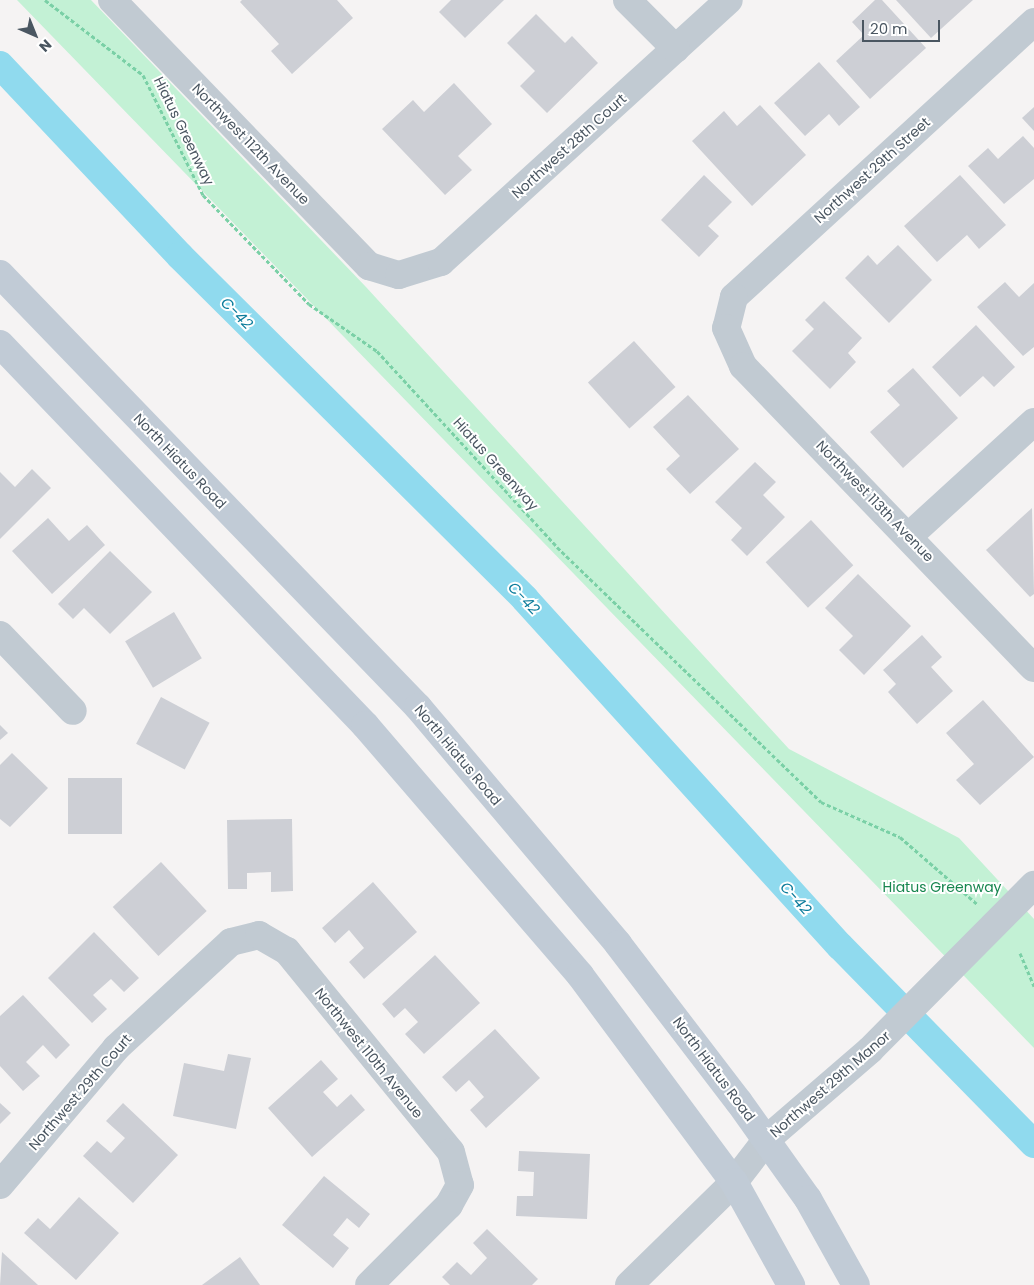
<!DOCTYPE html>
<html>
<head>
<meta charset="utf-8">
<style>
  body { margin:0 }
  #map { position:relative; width:1034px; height:1285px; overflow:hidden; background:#f5f3f3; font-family:Poppins,sans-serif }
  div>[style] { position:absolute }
  .green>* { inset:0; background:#c3f1d5 }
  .canal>* { height:28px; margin:-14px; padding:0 14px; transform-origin:14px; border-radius:14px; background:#90daee }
  .building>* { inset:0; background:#cdcfd5; transform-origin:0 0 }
  .path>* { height:3px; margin-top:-1.5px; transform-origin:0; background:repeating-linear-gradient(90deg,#7ad0a6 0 4px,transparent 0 6.5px) }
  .minor>* { height:28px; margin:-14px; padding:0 14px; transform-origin:14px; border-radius:14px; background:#c1cad2 }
  .tertiary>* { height:28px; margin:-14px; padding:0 14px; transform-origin:14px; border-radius:14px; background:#c1cad2 }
  .secondary>* { height:28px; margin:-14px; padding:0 14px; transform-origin:14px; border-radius:14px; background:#c1cbd6 }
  span { translate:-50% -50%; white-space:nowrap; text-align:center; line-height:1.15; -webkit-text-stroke:4px #fff; paint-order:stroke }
  .street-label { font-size:14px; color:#4a5661 }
  .park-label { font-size:14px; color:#17864f }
  .water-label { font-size:15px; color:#0c7c9b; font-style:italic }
  .north { position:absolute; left:10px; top:10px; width:50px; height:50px; -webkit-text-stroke:4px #fff; paint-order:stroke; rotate:136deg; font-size:14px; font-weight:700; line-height:20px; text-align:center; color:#4a5661 }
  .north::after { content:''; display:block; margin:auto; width:18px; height:22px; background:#4a5661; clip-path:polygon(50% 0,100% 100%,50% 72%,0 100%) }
  .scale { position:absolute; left:862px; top:20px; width:78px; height:22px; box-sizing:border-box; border:2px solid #4a5661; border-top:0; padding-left:6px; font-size:15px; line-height:18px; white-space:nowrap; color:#4a5661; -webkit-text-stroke:4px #fff; paint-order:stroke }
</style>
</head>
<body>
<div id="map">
  <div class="green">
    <i style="clip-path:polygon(17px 0,91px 0,366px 287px,789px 749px,959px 838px,1034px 919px,1034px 1048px)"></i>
  </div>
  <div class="canal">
    <i style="left:0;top:65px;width:262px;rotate:46.7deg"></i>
    <i style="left:180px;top:256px;width:486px;rotate:44.8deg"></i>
    <i style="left:525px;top:599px;width:469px;rotate:47.8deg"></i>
    <i style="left:840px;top:946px;width:277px;rotate:45.6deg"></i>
  </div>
  <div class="building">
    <i style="clip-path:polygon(242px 0,337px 0,353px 18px,292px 74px,271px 51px,279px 44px,240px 2px)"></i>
    <i style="clip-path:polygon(451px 0,504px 0,465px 38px,439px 12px)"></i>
    <i style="clip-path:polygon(875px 0,882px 0,926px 48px,870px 99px,836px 61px,864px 35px,852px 22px)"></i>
    <i style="clip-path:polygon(896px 0,973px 0,931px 38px)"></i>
    <i style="clip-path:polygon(536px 14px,565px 43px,572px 36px,598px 63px,547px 113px,520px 86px,535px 71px,507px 43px)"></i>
    <i style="clip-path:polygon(819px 62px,860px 107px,839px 126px,829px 114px,805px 136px,774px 103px)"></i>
    <i style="clip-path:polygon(454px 83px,492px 124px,458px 156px,472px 170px,445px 195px,382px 129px,413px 100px,424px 112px)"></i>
    <i style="clip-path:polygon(760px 105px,806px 155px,752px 206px,692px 141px,724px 111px,737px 126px)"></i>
    <i style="clip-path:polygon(1034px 107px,1034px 131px,1022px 118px)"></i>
    <i style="clip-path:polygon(1023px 136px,1034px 148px,1034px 179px,1004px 204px,968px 166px,988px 148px,998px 159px)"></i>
    <i style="clip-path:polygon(704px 175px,732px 202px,708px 226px,719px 236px,699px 257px,661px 220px)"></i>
    <i style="clip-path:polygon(960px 175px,1006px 225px,979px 249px,967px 235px,937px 262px,904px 226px)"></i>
    <i style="clip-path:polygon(898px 245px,932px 280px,889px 323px,845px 278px,868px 255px,877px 265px)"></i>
    <i style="clip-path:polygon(1005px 282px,1019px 297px,1034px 283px,1034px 347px,1023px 356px,977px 307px)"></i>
    <i style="clip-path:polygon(824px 301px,862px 338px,848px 353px,856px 362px,830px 389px,792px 351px,814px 329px,805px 320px)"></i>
    <i style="clip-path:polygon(976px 325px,1015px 367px,994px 387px,983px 376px,960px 397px,932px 367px)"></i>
    <i style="left:634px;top:341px;width:62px;height:62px;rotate:48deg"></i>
    <i style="clip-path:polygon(913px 368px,958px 418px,903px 468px,870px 432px,900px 405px,887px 391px)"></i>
    <i style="clip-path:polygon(688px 395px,739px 449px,690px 494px,666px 469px,680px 456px,653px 427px)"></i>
    <i style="clip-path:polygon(755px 462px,776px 482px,763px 495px,785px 517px,747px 556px,731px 540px,742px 528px,715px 502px)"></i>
    <i style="clip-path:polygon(32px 469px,51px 488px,0 539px,0 472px,15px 487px)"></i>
    <i style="clip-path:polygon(1032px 508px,1034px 594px,1030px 597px,986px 550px)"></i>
    <i style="clip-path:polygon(48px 518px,69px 541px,87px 525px,105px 545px,52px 594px,12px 551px)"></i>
    <i style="left:811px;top:520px;width:62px;height:62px;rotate:47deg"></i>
    <i style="clip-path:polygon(110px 551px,152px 592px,110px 634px,84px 608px,73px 619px,58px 604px)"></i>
    <i style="clip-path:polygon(858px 574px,911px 626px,864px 675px,839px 650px,853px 636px,825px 608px)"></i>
    <i style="left:174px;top:612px;width:54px;height:57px;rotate:59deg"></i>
    <i style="clip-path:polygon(922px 635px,942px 657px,931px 667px,953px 691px,917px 724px,888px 692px,896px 684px,883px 670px)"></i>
    <i style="left:161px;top:697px;width:55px;height:53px;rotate:28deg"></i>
    <i style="clip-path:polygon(983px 700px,1034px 757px,980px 805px,956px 780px,974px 764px,946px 733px)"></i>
    <i style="clip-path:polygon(0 725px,8px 733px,0 740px)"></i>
    <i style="clip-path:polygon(12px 753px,48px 788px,10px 827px,0 819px,0 765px)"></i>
    <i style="left:68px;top:778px;width:54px;height:56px"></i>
    <i style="clip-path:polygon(292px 819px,293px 891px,271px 892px,271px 872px,247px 873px,247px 889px,228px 889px,227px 820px)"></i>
    <i style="left:161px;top:862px;width:67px;height:66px;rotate:47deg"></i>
    <i style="clip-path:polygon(373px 882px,417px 932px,364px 979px,349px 962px,364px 948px,349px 930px,335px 943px,322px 928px)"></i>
    <i style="clip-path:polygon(94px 932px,139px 978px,124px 992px,111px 979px,93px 995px,107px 1009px,92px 1023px,48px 978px)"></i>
    <i style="clip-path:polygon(435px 955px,480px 1003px,424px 1054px,405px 1034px,418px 1022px,405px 1008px,394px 1018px,382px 1004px)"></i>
    <i style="clip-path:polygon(23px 995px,70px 1045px,56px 1059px,43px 1045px,26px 1062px,40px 1076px,23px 1091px,0 1066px,0 1016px)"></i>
    <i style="clip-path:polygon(495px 1029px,540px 1078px,486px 1128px,470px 1110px,484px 1097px,469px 1080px,456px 1092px,442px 1077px)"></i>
    <i style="clip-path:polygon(228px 1054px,251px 1058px,236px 1129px,173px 1116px,184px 1063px,224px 1071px)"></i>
    <i style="clip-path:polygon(321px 1060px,338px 1079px,323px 1092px,337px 1107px,351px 1094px,365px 1110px,312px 1157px,268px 1108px)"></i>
    <i style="clip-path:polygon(0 1103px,11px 1113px,0 1124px)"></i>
    <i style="clip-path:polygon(123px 1103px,178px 1155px,133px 1203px,83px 1156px,97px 1141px,111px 1153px,125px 1138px,106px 1121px)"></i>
    <i style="clip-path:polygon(519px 1151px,590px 1154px,587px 1219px,516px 1216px,517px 1196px,533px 1196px,534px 1172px,518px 1171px)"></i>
    <i style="clip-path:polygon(324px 1176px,370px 1214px,359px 1228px,347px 1218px,333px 1235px,349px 1248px,333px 1268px,282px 1225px)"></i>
    <i style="clip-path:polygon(79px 1197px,119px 1233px,76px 1280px,24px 1233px,38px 1218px,50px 1229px)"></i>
    <i style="clip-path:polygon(487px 1229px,538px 1279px,532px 1285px,450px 1285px,442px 1277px,457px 1262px,471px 1275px,487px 1258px,473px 1243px)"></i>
    <i style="clip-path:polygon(2px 1252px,38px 1285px,0 1285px)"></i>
    <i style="clip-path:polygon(240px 1257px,260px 1285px,202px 1285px)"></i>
  </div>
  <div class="path">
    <i style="left:45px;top:0;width:123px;rotate:37.4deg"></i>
    <i style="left:143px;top:75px;width:134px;rotate:63.4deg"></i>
    <i style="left:203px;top:195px;width:152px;rotate:45.8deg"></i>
    <i style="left:309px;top:304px;width:83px;rotate:34.7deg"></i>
    <i style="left:377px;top:351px;width:266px;rotate:47.4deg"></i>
    <i style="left:557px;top:547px;width:367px;rotate:44deg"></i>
    <i style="left:821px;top:802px;width:86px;rotate:23.9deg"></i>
    <i style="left:900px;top:837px;width:102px;rotate:41deg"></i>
    <i style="left:1020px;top:953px;width:36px;rotate:67deg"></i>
  </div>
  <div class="minor">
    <i style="left:112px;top:0;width:370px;rotate:46deg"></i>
    <i style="left:369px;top:266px;width:31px;rotate:17deg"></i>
    <i style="left:399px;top:275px;width:44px;rotate:-17.2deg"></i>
    <i style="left:441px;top:262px;width:389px;rotate:-42.3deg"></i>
    <i style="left:627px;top:0;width:69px;rotate:45deg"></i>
    <i style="left:1034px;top:22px;width:407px;rotate:137.5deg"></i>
    <i style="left:734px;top:297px;width:32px;rotate:104deg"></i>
    <i style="left:726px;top:328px;width:42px;rotate:65.9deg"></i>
    <i style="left:743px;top:366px;width:419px;rotate:46.1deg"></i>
    <i style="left:909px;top:536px;width:169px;rotate:-42.4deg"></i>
    <i style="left:0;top:635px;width:105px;rotate:46.2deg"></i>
    <i style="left:0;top:1185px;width:180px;rotate:-49.7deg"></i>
    <i style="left:116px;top:1048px;width:156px;rotate:-42.7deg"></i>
    <i style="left:231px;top:942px;width:29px;rotate:-14deg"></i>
    <i style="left:259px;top:935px;width:32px;rotate:30deg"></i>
    <i style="left:287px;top:951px;width:259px;rotate:50.8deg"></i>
    <i style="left:451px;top:1152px;width:34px;rotate:75deg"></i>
    <i style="left:460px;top:1185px;width:23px;rotate:119deg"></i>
    <i style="left:449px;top:1205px;width:113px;rotate:135deg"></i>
  </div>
  <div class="tertiary">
    <i style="left:629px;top:1285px;width:147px;rotate:-44.4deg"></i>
    <i style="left:734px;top:1182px;width:54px;rotate:-52.5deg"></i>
    <i style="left:767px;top:1139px;width:136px;rotate:-40.8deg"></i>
    <i style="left:870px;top:1050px;width:233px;rotate:-45.2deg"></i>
  </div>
  <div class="secondary">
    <i style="left:0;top:274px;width:602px;rotate:46.01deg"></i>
    <i style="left:418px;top:707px;width:310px;rotate:49.8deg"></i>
    <i style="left:618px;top:944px;width:199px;rotate:52.6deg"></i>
    <i style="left:739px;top:1102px;width:119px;rotate:54.6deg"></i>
    <i style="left:808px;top:1199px;width:98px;rotate:60.8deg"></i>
    <i style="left:0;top:344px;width:528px;rotate:46.23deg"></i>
    <i style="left:365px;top:725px;width:330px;rotate:49.3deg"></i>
    <i style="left:580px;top:975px;width:258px;rotate:53.4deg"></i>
    <i style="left:734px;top:1182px;width:118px;rotate:61deg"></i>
  </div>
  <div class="street-label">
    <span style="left:184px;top:131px;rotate:64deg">Hiatus Greenway</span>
    <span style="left:251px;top:144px;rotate:46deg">Northwest 112th Avenue</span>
    <span style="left:569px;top:146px;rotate:-42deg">Northwest 28th Court</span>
    <span style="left:872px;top:170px;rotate:-42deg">Northwest 29th Street</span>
    <span style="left:180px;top:461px;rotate:46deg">North Hiatus Road</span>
    <span style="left:496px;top:464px;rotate:48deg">Hiatus Greenway</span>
    <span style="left:875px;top:501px;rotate:46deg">Northwest 113th Avenue</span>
    <span style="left:458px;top:755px;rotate:50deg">North Hiatus Road</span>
    <span style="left:369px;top:1053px;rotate:51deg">Northwest 110th Avenue</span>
    <span style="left:714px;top:1069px;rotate:53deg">North Hiatus Road</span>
    <span style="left:830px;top:1084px;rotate:-41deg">Northwest 29th Manor</span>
    <span style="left:80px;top:1092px;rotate:-49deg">Northwest 29th Court</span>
  </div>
  <div class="park-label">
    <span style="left:942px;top:887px">Hiatus Greenway</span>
  </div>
  <div class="water-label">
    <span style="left:237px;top:313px;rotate:45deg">C-42</span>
    <span style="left:524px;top:598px;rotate:46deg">C-42</span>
    <span style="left:796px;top:898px;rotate:48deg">C-42</span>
  </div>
  <div class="north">N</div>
  <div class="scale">20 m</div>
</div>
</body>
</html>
